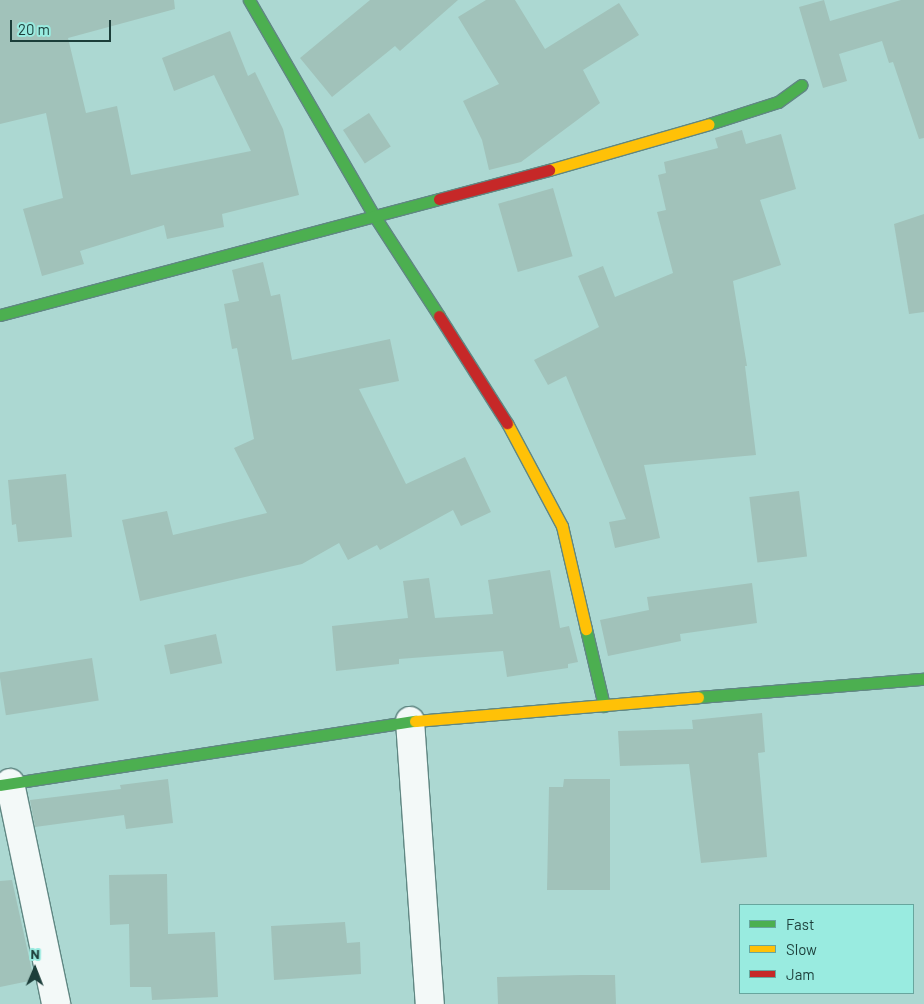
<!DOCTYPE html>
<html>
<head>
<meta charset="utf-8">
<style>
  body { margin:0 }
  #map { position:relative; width:924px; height:1004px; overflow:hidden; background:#acd8d2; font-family:Barlow,sans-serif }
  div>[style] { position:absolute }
  .building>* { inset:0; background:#a1c2ba; transform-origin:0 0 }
  .roads { filter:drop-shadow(1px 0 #608783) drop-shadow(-1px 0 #608783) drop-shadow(0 1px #608783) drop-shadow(0 -1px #608783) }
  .street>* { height:28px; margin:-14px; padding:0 14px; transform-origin:14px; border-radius:14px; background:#f3f9f8 }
  .fast>* { height:11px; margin:-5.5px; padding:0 5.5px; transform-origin:5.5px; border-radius:5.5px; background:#4caf50 }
  .slow>* { height:11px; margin:-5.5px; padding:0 5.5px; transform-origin:5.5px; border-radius:5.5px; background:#ffc107 }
  .jam>* { height:11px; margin:-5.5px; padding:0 5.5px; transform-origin:5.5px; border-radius:5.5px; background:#c62828 }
  span { translate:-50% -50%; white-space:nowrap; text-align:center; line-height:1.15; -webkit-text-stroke:4.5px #99ebe0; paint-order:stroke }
  .legend { position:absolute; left:739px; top:904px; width:175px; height:90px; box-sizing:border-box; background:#99ebe0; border:1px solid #67a69e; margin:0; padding:6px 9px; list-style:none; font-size:15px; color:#1c3e3a }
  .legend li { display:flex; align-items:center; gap:10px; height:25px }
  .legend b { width:25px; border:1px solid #67a69e }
  .north { position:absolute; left:10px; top:944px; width:50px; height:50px; -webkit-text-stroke:4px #99ebe0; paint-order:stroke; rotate:1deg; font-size:14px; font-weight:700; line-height:20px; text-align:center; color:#1c3e3a }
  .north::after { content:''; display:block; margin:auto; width:18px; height:22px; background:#1c3e3a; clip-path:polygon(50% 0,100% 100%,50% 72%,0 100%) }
  .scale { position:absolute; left:10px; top:20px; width:101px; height:22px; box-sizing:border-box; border:2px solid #1c3e3a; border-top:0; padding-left:6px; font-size:15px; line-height:18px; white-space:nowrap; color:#1c3e3a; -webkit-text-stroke:4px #99ebe0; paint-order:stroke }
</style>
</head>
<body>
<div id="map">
  <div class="building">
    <i style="clip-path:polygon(0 0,174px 0,175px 9px,68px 38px,86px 113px,117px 106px,131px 175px,251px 151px,214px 75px,174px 91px,162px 58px,230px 31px,248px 76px,255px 72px,283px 129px,299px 195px,222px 214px,224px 227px,167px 239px,164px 225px,80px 251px,84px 264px,42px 276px,23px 209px,63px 198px,46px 113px,0 124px)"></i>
    <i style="clip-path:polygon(370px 0,458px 0,400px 51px,395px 46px,332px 97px,300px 58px)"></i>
    <i style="clip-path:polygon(486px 0,515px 0,545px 49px,619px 3px,639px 35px,583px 70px,600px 103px,521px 162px,489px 170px,482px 140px,463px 101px,499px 84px,458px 17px)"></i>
    <i style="clip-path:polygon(824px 0,830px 21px,901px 0,924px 0,924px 138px,919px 139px,893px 62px,889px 63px,882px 41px,839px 54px,847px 81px,823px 88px,799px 7px)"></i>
    <i style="left:369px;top:113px;width:40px;height:31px;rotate:57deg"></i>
    <i style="clip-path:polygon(742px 130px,746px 144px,781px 134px,796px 189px,760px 200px,781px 265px,733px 281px,747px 366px,745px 366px,756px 455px,644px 465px,660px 538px,615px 548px,609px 522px,626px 519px,566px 376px,548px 385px,534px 360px,599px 327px,578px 276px,603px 266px,615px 297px,673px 273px,657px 212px,666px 210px,658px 175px,666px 173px,664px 162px,718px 148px,715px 138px)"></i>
    <i style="left:553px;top:188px;width:71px;height:57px;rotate:74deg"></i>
    <i style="clip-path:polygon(924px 214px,924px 312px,909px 314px,894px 224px)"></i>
    <i style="clip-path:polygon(263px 262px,271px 296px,280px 294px,292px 360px,390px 339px,399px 381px,359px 389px,406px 484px,465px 457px,491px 512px,461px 526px,453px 510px,380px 550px,377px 545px,348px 560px,339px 543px,302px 564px,140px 601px,122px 520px,167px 511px,173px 535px,267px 513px,234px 448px,254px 439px,237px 348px,232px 349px,224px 304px,239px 301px,232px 270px)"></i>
    <i style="clip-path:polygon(66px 474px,72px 537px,18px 542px,16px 524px,12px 525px,8px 480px)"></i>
    <i style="left:799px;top:491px;width:66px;height:50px;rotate:83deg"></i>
    <i style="clip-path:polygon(550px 570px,560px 628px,569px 626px,578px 662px,568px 664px,568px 668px,507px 677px,503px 651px,399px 659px,399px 664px,336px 671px,332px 626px,408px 618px,403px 581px,429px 578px,435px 618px,493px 614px,488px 580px)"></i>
    <i style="clip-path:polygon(752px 583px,757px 623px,680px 634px,681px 641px,608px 656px,600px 620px,649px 610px,647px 597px)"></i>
    <i style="left:216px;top:634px;width:30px;height:53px;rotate:78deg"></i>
    <i style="left:92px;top:658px;width:43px;height:94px;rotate:81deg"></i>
    <i style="clip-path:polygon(762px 713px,765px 752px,758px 753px,767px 857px,701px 863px,689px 764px,620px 766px,618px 731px,693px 729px,692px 720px)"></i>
    <i style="clip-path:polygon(168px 779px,173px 823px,126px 829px,124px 815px,35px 827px,30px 800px,121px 789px,120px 785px)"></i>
    <i style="clip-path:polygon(564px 779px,610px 779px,610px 890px,547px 890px,549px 787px,563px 787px)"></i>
    <i style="clip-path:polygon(167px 874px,168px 934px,215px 932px,218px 997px,152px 1000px,151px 987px,130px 987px,129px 924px,110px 925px,109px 875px)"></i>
    <i style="clip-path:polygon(12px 880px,34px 980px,0 987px,0 881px)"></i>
    <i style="clip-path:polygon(345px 922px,347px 943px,360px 942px,361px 974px,274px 980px,271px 926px)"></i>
    <i style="clip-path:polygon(580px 975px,615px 975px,616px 1004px,498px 1004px,497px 977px)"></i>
  </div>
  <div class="roads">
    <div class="street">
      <i style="left:410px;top:721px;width:284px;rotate:86deg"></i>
      <i style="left:10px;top:783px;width:226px;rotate:78.2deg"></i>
    </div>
    <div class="fast">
      <i style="left:249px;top:0;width:251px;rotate:59.9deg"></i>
      <i style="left:375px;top:217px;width:118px;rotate:57.1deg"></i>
      <i style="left:709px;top:124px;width:72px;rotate:-17.7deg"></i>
      <i style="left:778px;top:102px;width:29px;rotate:-36deg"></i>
      <i style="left:0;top:315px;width:454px;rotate:-14.8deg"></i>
      <i style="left:586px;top:629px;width:79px;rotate:76.8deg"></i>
      <i style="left:698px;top:697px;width:227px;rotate:-4.6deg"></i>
      <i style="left:0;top:785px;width:420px;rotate:-8.8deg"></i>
    </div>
    <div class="slow">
      <i style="left:549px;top:170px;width:166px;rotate:-16deg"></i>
      <i style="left:507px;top:423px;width:117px;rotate:61.9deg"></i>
      <i style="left:562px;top:526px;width:106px;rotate:76.9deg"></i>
      <i style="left:415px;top:721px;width:284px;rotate:-4.8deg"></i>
    </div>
    <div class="jam">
      <i style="left:439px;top:199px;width:114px;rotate:-14.8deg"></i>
      <i style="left:439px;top:316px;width:127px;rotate:57.6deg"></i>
    </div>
  </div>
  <ul class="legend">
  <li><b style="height:6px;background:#4caf50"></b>Fast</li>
  <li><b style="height:6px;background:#ffc107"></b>Slow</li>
  <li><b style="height:6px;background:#c62828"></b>Jam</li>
  </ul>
  <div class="north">N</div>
  <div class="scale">20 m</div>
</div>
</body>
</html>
